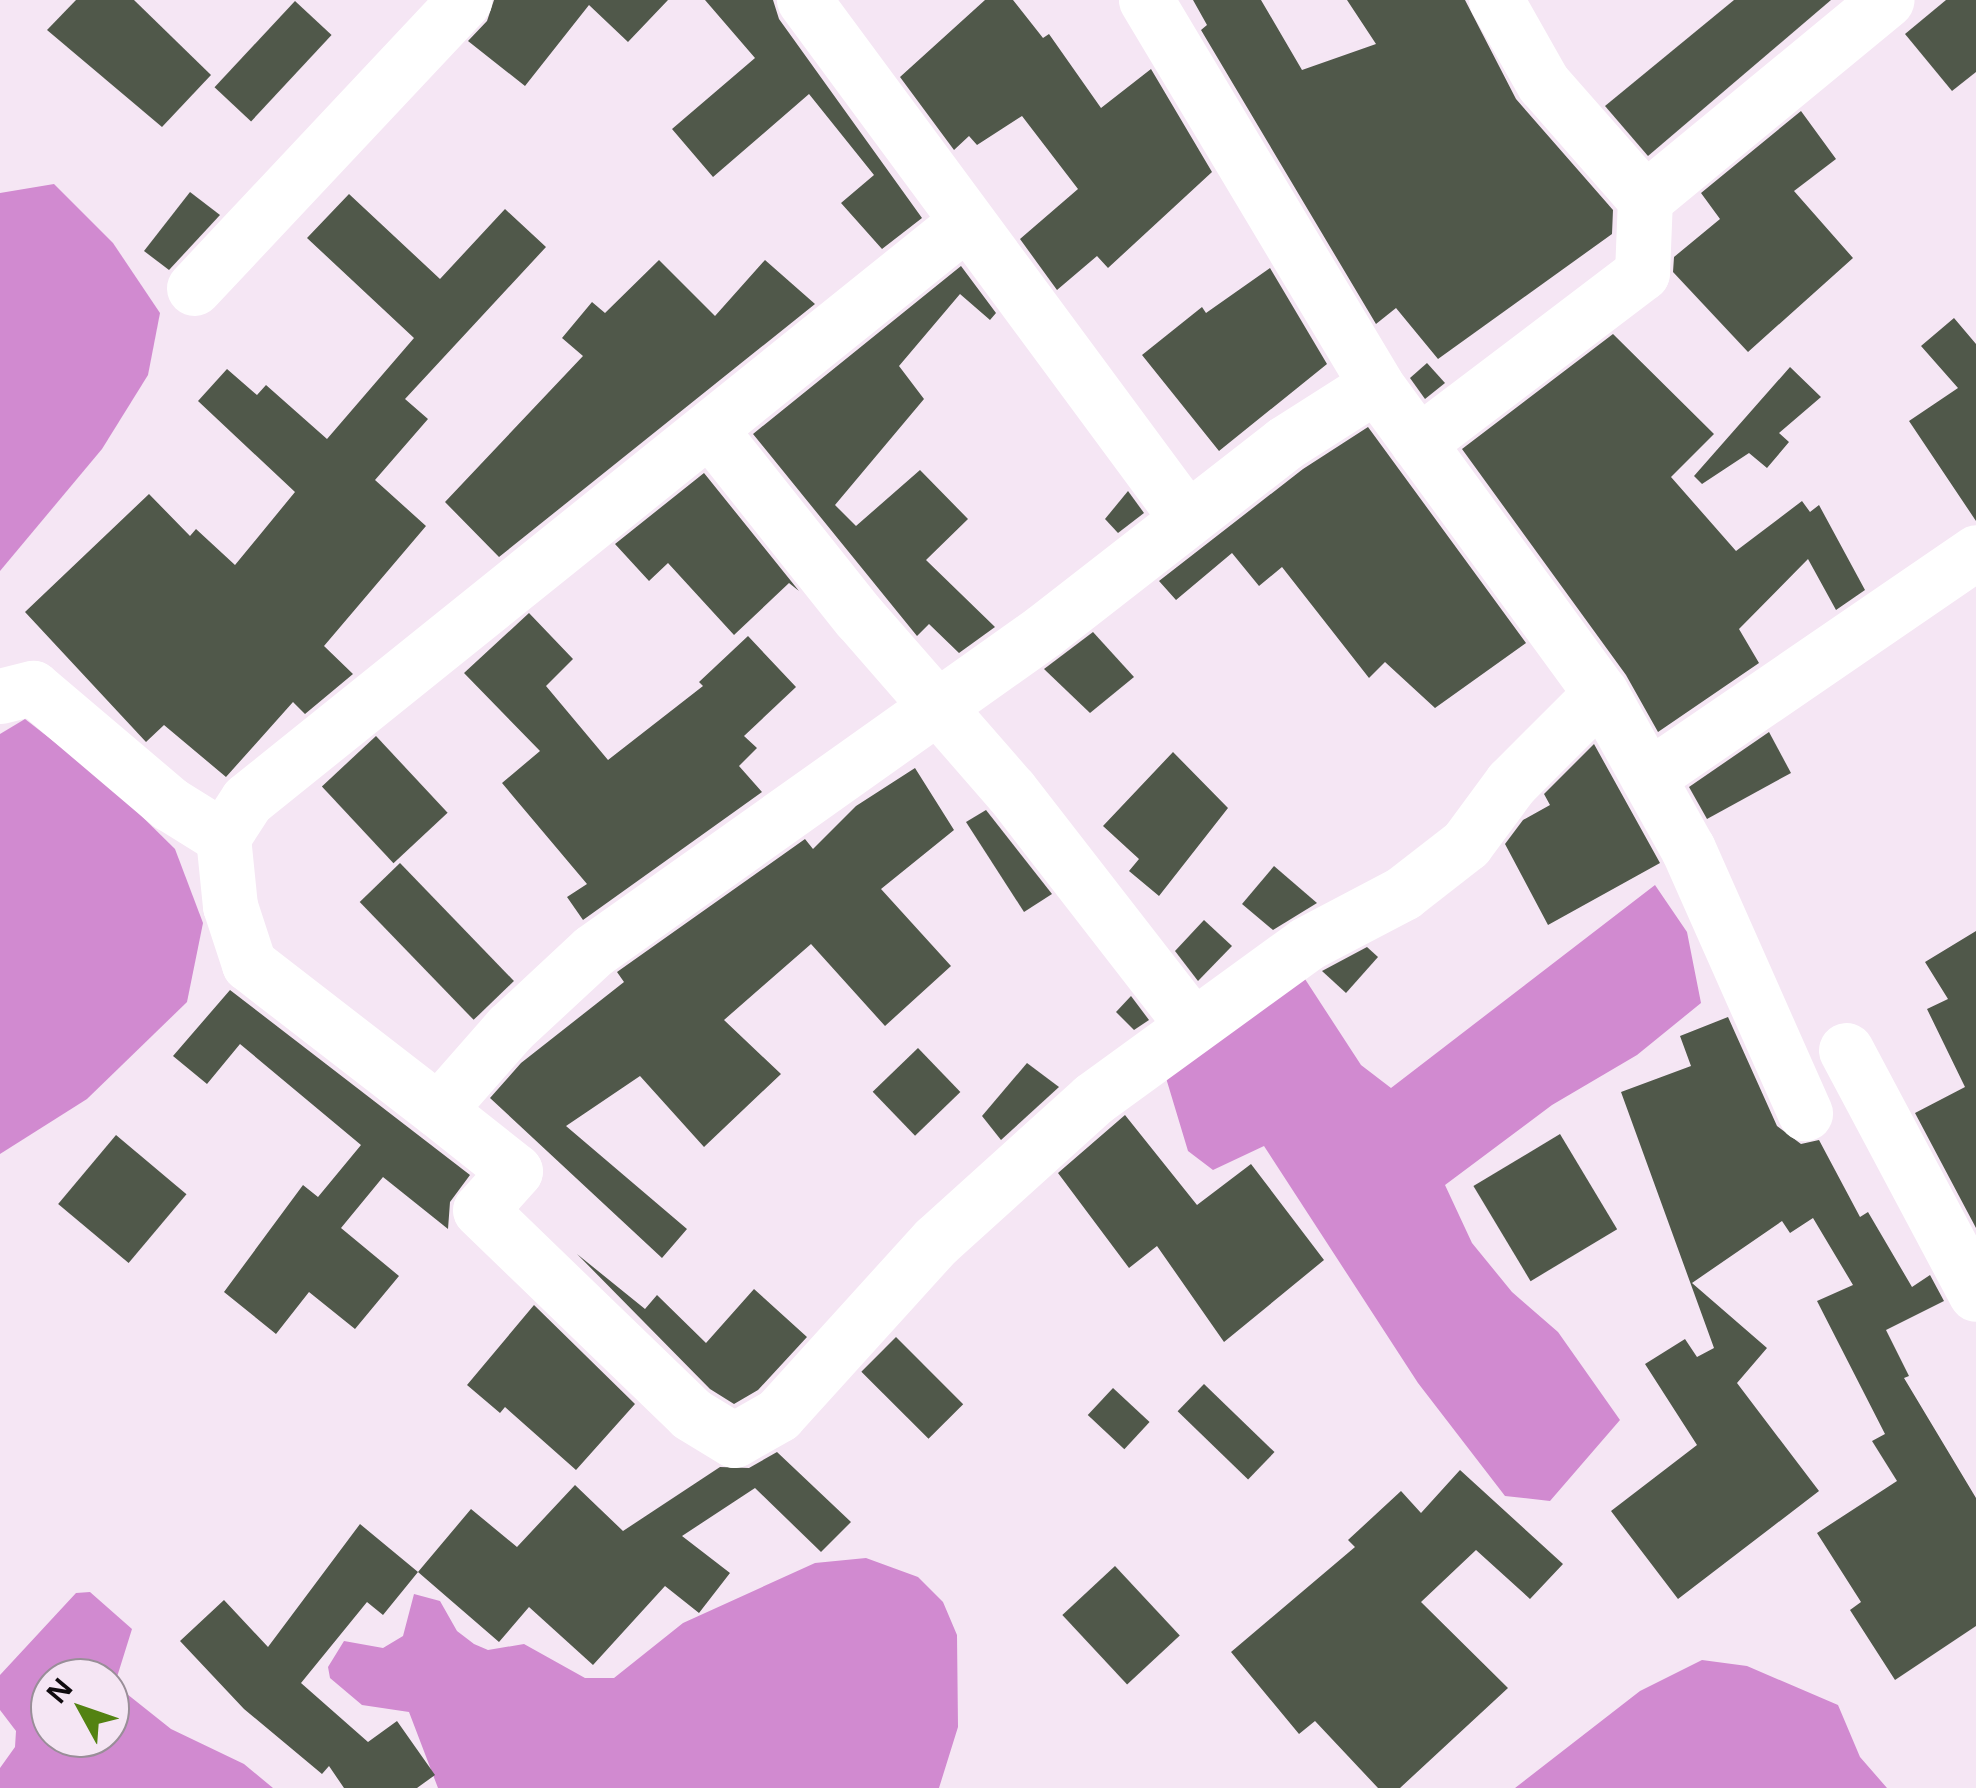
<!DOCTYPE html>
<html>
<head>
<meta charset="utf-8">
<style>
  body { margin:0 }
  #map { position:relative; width:1976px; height:1788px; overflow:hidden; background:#f5e6f4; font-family:"Open Sans",sans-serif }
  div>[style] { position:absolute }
  .water>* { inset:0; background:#d18ad0 }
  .building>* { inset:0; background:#50584a; transform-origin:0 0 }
  .minor>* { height:55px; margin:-27.5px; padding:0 27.5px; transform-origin:27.5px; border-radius:27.5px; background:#fff }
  span { translate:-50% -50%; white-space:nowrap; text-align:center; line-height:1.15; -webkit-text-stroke:10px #f5e6f4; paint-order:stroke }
  .north { position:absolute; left:30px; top:1658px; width:100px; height:100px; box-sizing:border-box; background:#f5e6f4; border:2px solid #998e98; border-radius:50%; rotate:310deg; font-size:28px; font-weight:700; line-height:40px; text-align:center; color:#100b0f }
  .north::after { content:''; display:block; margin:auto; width:35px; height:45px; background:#538212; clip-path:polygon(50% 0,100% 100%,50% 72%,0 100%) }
</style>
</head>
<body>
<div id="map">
  <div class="water">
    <i style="clip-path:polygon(54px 184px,113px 243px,160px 313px,148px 375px,102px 449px,0 571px,0 193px)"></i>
    <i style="clip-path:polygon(25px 719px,111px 786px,175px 849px,203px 923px,187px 1002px,87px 1099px,0 1154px,0 734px)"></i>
    <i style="clip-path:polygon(1655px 885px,1687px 932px,1701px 1003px,1637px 1055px,1552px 1105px,1445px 1185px,1472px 1243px,1512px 1292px,1558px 1332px,1620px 1420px,1550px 1501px,1505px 1496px,1418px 1383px,1264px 1146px,1213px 1170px,1188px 1151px,1163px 1068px,1305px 979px,1361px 1065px,1391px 1088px)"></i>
    <i style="clip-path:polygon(866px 1558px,918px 1577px,943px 1602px,957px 1635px,958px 1727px,939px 1788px,438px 1788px,409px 1712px,362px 1705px,330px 1678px,328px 1667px,344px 1641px,383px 1648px,403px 1636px,414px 1594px,440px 1601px,457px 1631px,474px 1644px,488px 1650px,524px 1644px,585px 1678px,614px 1678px,683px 1623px,815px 1563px)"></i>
    <i style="clip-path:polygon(evenodd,90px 1592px,132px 1629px,117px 1677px,127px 1694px,171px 1729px,244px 1764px,273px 1788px,0 1788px,0 1768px,15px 1747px,16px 1731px,0 1710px,0 1675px,76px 1593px,90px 1592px,50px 1678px,110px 1678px,110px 1738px,50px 1738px,50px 1678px)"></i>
    <i style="clip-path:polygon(1702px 1660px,1747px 1666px,1838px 1705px,1860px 1757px,1887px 1788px,1515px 1788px,1640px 1691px)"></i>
  </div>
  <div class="building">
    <i style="clip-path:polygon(76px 0,134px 0,211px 75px,162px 127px,47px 30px)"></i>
    <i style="clip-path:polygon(494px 0,668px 0,628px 42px,589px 5px,525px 86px,468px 41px,487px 21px)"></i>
    <i style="clip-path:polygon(705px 0,773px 0,779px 19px,922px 218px,882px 249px,841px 203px,874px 175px,809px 94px,713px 177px,672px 129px,755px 58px)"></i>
    <i style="clip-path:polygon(985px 0,1013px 0,1043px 38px,1049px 34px,1101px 108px,1151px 69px,1212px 172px,1108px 268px,1097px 256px,1057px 290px,1020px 239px,1078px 189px,1022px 116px,977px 145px,969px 136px,954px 150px,900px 77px)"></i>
    <i style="clip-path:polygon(1193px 0,1261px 0,1302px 70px,1376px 44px,1347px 0,1465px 0,1516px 99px,1613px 210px,1612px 234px,1438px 359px,1396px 308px,1376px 324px,1201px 30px,1207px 25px)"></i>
    <i style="clip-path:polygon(1734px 0,1831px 0,1648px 156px,1605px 106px)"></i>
    <i style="clip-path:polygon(1946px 0,1976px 0,1976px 72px,1952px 91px,1905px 34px)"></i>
    <i style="left:295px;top:1px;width:50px;height:118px;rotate:43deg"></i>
    <i style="clip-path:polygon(1801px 111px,1836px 159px,1794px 191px,1853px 258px,1748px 352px,1673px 272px,1674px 257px,1720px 219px,1701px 193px)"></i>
    <i style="clip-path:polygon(190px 192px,220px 215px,169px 270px,144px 251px)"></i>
    <i style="clip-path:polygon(349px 194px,440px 279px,505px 209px,546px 247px,405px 399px,428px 419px,375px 480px,426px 526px,324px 646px,353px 674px,305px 714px,293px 702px,226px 777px,164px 725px,146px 742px,25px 612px,149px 494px,190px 536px,196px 529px,235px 565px,295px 492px,198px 401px,227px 369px,257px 395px,266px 385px,327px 439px,414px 338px,307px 238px)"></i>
    <i style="clip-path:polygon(659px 260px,715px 316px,765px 260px,815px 304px,499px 557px,445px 502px,583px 356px,562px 338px,592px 302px,605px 313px)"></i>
    <i style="clip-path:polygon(961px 266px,996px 313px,990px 320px,960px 294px,899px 366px,924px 399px,835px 505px,856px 526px,920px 470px,968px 519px,926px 560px,995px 627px,959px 653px,929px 624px,917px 636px,753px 434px)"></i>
    <i style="clip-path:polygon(1270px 268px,1327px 364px,1219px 451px,1142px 355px,1202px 307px,1206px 313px)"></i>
    <i style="clip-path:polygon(1954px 318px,1976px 344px,1976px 521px,1909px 421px,1958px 388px,1921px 346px)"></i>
    <i style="clip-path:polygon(1613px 334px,1714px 434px,1671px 477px,1736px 551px,1802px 501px,1810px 512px,1819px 505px,1865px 590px,1836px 610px,1808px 559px,1739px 629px,1759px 663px,1658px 732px,1626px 675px,1462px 449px)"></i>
    <i style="clip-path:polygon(1427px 363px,1445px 383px,1425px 399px,1410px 378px)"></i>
    <i style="clip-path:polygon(1790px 367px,1821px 397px,1779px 433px,1789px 442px,1767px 468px,1749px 453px,1702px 484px,1694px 476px)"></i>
    <i style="clip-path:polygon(1368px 427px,1526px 643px,1435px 708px,1385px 662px,1369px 678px,1282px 567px,1259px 586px,1232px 553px,1176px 600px,1159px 581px,1303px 469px)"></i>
    <i style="clip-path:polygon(704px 473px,799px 591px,789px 583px,734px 635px,668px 563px,649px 581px,615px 544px)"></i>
    <i style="clip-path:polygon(1128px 491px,1144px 513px,1118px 533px,1105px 519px)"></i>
    <i style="clip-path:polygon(529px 613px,573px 659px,546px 686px,608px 760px,703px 686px,699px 682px,748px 636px,796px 687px,744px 736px,757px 748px,739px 766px,762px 792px,583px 920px,567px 897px,587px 884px,502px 783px,540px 751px,464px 673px)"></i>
    <i style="clip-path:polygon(1093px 632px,1134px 677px,1090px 713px,1044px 669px)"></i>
    <i style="clip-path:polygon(1769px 732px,1791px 773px,1707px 819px,1689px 787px)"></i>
    <i style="left:376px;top:736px;width:105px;height:74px;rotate:47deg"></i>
    <i style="clip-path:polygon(1594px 744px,1660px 863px,1548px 925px,1505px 844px,1523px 820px,1550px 805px,1544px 794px)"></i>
    <i style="clip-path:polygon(1173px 752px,1228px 808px,1159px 896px,1129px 871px,1139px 859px,1103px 826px)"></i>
    <i style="clip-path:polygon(915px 768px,954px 830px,881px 889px,951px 966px,885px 1026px,811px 944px,724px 1020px,781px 1074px,704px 1147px,640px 1076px,566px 1126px,687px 1229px,662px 1258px,490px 1098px,521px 1063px,624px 982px,617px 972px,805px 839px,813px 849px,856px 806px)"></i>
    <i style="clip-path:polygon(986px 810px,1052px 894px,1024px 912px,966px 822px)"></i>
    <i style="left:400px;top:863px;width:164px;height:56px;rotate:46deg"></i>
    <i style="clip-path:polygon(1274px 866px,1317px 903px,1273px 930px,1242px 904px)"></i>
    <i style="clip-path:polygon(1204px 920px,1232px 946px,1198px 981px,1175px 951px)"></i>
    <i style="clip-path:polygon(1976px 931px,1976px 1228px,1915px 1113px,1965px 1087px,1927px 1009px,1948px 999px,1925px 962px)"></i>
    <i style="clip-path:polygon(1367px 947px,1378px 957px,1346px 993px,1322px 971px)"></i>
    <i style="clip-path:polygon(230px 990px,470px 1175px,450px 1202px,448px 1229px,383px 1177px,341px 1228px,399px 1276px,355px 1329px,309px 1292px,276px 1334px,224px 1292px,303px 1185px,318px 1197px,361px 1145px,240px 1044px,207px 1084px,173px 1056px)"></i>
    <i style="clip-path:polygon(1131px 996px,1149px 1020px,1134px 1030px,1116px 1012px)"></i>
    <i style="clip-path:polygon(1728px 1017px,1777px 1126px,1801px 1144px,1819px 1140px,1860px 1217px,1868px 1212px,1912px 1287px,1930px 1275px,1944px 1301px,1886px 1330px,1909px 1376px,1904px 1378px,1976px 1498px,1976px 1626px,1895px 1680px,1850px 1610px,1861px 1602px,1817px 1533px,1897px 1481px,1872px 1441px,1885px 1434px,1817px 1301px,1853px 1285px,1813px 1218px,1790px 1233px,1782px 1221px,1692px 1283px,1767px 1348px,1737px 1383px,1819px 1491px,1678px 1599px,1611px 1511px,1697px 1445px,1645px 1364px,1685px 1339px,1697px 1357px,1714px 1348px,1621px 1092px,1691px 1066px,1680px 1036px)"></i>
    <i style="left:918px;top:1048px;width:61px;height:63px;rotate:46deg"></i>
    <i style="clip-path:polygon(1027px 1063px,1059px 1087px,1001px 1140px,982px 1116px)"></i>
    <i style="clip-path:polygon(1125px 1115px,1197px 1205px,1251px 1164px,1324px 1260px,1224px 1342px,1157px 1246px,1129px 1268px,1058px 1173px)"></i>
    <i style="left:1560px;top:1134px;width:111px;height:101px;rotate:59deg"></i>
    <i style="left:116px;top:1135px;width:92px;height:90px;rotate:40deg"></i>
    <i style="clip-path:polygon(577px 1254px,645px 1309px,657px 1295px,706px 1343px,754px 1289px,807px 1337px,758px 1390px,734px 1404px,710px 1389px)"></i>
    <i style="clip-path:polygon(534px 1305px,635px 1404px,576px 1470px,505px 1407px,500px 1413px,467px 1385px)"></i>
    <i style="left:896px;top:1337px;width:95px;height:49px;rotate:45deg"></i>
    <i style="left:1204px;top:1384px;width:98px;height:38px;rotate:44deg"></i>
    <i style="left:1113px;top:1388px;width:50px;height:37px;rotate:43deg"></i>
    <i style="clip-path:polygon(777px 1452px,851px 1522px,821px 1552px,755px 1488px,682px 1536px,730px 1573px,699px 1613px,665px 1586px,593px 1665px,529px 1607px,499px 1642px,418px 1572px,471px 1509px,517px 1547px,575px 1485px,623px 1531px,720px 1467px,749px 1468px)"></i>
    <i style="clip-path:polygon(1460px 1470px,1563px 1564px,1530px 1599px,1476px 1550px,1421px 1602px,1508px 1688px,1400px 1788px,1378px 1788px,1315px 1721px,1299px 1734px,1231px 1652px,1355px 1547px,1348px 1540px,1401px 1491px,1421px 1513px)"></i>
    <i style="clip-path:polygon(360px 1524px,418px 1572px,383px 1615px,367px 1602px,301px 1683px,368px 1742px,397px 1721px,435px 1775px,417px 1788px,344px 1788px,329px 1766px,322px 1774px,244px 1709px,180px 1641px,224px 1600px,268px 1647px)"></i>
    <i style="left:1115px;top:1566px;width:95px;height:72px;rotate:47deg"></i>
  </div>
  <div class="minor">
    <i style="left:804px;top:0;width:641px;rotate:53.56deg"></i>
    <i style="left:1146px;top:0;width:448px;rotate:59.1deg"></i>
    <i style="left:1376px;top:385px;width:381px;rotate:53.9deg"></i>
    <i style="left:1601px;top:693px;width:179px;rotate:60.9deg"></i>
    <i style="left:1688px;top:849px;width:289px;rotate:66.1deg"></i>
    <i style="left:1645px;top:199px;width:313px;rotate:-39.5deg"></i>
    <i style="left:194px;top:288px;width:395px;rotate:-46.8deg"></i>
    <i style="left:1376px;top:385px;width:108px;rotate:147.5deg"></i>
    <i style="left:1285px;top:443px;width:304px;rotate:142.1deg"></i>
    <i style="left:1045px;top:630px;width:554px;rotate:144.62deg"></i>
    <i style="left:593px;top:951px;width:113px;rotate:137.1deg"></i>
    <i style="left:510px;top:1028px;width:109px;rotate:131.3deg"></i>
    <i style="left:438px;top:1110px;width:98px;rotate:38.4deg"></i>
    <i style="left:515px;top:1171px;width:52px;rotate:131.9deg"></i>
    <i style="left:480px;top:1210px;width:293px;rotate:44deg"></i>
    <i style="left:691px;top:1414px;width:50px;rotate:31.2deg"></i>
    <i style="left:734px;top:1440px;width:51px;rotate:-29.6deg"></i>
    <i style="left:778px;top:1415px;width:235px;rotate:-47.8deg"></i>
    <i style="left:936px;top:1241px;width:212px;rotate:-42.1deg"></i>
    <i style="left:1093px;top:1099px;width:263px;rotate:-36deg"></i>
    <i style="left:1306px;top:944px;width:110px;rotate:-27.7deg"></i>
    <i style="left:1403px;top:893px;width:80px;rotate:-37.9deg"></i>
    <i style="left:1466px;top:844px;width:76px;rotate:-53.6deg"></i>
    <i style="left:1511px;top:783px;width:127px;rotate:-45deg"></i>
    <i style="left:710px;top:430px;width:239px;rotate:51.5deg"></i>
    <i style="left:859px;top:617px;width:231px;rotate:48.9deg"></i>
    <i style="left:1011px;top:791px;width:295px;rotate:52.2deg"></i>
    <i style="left:1418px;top:443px;width:281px;rotate:-37.2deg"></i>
    <i style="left:1642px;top:273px;width:74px;rotate:-87.7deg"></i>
    <i style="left:1645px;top:199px;width:154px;rotate:-131.3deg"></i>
    <i style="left:1543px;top:83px;width:95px;rotate:-119.5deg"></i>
    <i style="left:0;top:696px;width:34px;rotate:-14deg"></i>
    <i style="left:33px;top:688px;width:180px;rotate:40.3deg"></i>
    <i style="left:170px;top:804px;width:62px;rotate:31.9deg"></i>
    <i style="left:1648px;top:777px;width:398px;rotate:-34.4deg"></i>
    <i style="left:1846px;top:1050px;width:276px;rotate:62deg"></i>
    <i style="left:438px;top:1110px;width:239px;rotate:-142.3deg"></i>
    <i style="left:249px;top:964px;width:61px;rotate:-108.1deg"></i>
    <i style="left:230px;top:906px;width:69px;rotate:-95.8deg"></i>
    <i style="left:223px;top:837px;width:44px;rotate:-57deg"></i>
    <i style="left:247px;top:800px;width:923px;rotate:-38.8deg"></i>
  </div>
  <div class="north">N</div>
</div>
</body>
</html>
